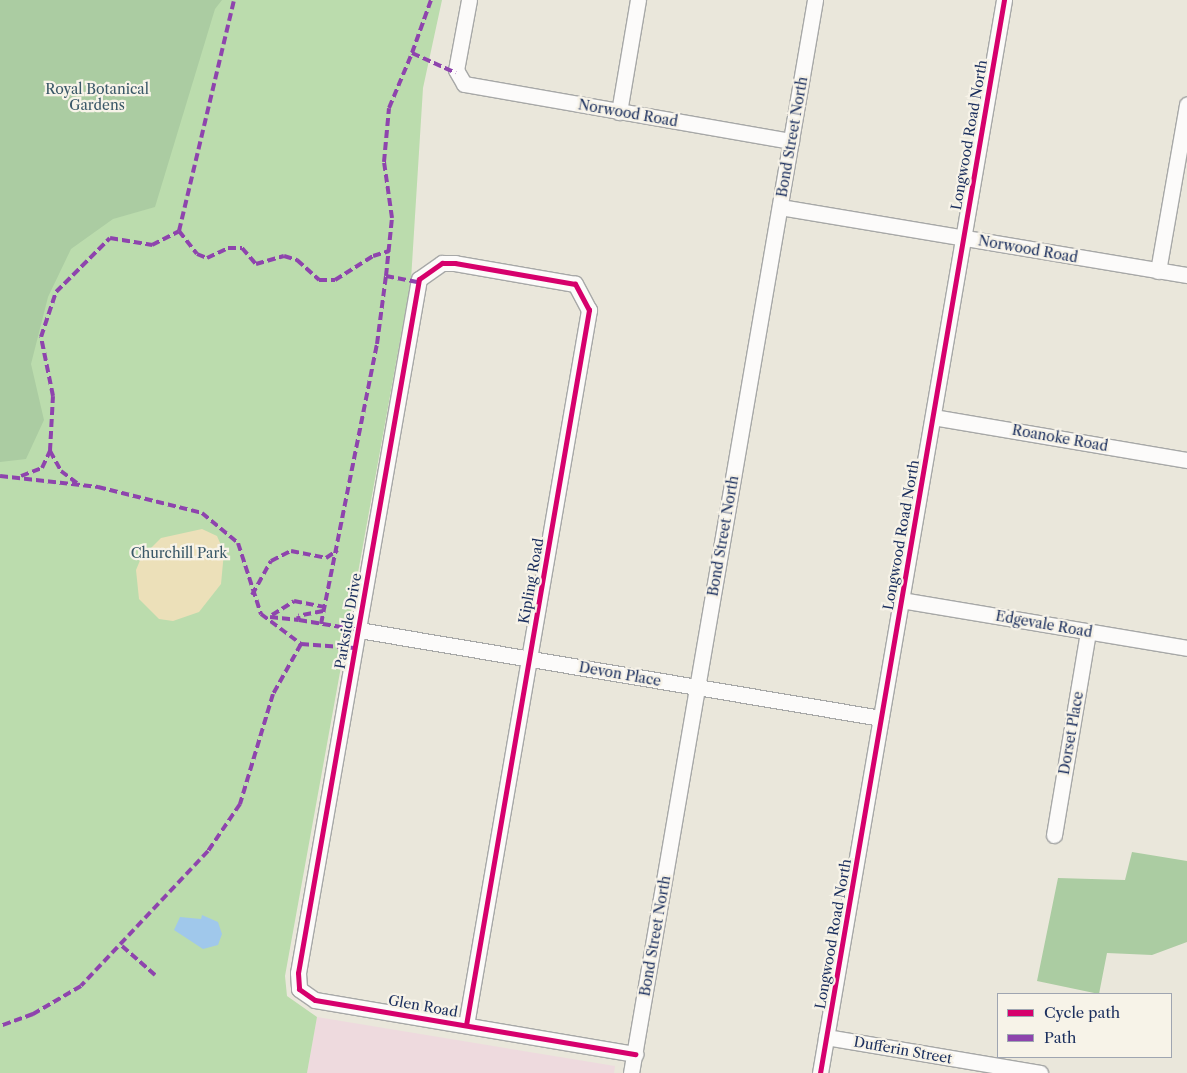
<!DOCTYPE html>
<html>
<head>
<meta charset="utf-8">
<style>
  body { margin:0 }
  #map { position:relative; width:1187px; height:1073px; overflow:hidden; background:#eae7db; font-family:"Libre Caslon Text",serif }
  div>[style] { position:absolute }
  .built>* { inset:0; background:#eedade }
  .green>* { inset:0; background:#bbdcad }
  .forest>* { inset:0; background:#abcca2 }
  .sand>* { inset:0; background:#ece0b9 }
  .water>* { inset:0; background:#a0c8eb }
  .roads { filter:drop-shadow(1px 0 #a7a8a7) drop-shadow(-1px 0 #a7a8a7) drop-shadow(0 1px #a7a8a7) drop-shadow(0 -1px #a7a8a7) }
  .minor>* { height:15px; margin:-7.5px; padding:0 7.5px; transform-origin:7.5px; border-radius:7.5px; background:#fcfbfa }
  .quiet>* { height:4px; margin-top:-2px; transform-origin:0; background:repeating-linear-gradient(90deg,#8e44ad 0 8px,transparent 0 12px) }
  .cycleway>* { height:5px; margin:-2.5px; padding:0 2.5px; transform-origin:2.5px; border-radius:2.5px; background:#d6006c }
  span { translate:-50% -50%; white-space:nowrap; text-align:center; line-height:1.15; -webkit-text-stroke:4.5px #f7f3e8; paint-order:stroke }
  .park-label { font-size:14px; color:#3a5868 }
  .street-label { font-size:14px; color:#1b2f5e }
  .legend { position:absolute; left:997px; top:993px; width:175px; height:65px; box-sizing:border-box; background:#f7f3e8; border:1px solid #9fa5b1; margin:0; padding:6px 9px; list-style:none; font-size:15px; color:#1b2f5e }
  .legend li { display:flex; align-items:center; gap:10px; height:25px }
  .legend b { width:25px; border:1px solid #9fa5b1 }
</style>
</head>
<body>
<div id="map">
  <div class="built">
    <i style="clip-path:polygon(317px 1017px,615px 1066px,614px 1073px,307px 1073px)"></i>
  </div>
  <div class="green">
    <i style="clip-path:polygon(0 0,442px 0,423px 88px,411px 280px,285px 976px,287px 996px,317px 1017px,307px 1073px,0 1073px)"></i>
  </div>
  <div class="forest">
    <i style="clip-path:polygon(0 0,222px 0,215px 9px,155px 207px,113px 219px,71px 249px,48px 297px,31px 364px,44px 420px,26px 459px,0 462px)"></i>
    <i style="clip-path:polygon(1132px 852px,1187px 861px,1187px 942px,1152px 955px,1107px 953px,1099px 994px,1037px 981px,1058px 878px,1125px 880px)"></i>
  </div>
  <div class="sand">
    <i style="clip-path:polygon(202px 529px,217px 536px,224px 552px,221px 584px,199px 612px,173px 621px,159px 619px,139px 599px,136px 570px,141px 558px,161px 538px)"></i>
  </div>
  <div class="water">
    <i style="clip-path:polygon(202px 915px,218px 922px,222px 934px,218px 945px,203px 949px,174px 930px,180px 917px,201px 919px)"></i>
  </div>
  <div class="roads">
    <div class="minor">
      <i style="left:469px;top:0;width:71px;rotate:100.5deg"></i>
      <i style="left:456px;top:70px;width:16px;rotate:60deg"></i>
      <i style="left:464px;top:84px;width:332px;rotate:9.9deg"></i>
      <i style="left:619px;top:112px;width:114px;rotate:-80.4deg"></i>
      <i style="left:780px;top:207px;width:413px;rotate:9.5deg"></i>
      <i style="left:1158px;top:271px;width:169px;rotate:-80.1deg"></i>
      <i style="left:933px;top:417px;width:258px;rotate:9.6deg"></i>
      <i style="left:901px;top:600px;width:290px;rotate:9.5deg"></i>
      <i style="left:359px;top:630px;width:529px;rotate:9.57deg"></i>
      <i style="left:1054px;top:835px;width:206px;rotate:-80.5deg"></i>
      <i style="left:466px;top:1025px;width:726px;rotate:-80.24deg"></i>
      <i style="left:589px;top:310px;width:30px;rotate:-118deg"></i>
      <i style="left:575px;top:284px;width:122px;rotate:-170.1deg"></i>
      <i style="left:455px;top:263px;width:13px;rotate:180deg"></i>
      <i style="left:442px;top:263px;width:28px;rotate:145deg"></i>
      <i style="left:419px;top:279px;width:704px;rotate:99.89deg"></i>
      <i style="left:298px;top:973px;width:16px;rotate:86deg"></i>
      <i style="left:299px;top:989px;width:19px;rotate:35deg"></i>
      <i style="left:315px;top:1000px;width:325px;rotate:9.6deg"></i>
      <i style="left:826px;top:1037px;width:217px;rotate:9.5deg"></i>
      <i style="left:631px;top:1073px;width:1089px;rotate:-80.27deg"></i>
      <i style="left:820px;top:1073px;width:1089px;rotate:-80.27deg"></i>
    </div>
  </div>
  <div class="quiet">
    <i style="left:412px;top:53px;width:56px;rotate:-70.3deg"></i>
    <i style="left:179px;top:231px;width:29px;rotate:52deg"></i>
    <i style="left:197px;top:254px;width:11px;rotate:22deg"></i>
    <i style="left:207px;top:258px;width:23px;rotate:-25deg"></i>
    <i style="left:228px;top:248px;width:14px"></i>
    <i style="left:242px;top:248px;width:21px;rotate:49deg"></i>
    <i style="left:256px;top:264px;width:29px;rotate:-16deg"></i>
    <i style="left:284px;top:256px;width:14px;rotate:17deg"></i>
    <i style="left:297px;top:260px;width:30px;rotate:42deg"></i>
    <i style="left:319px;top:280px;width:16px"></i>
    <i style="left:335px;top:280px;width:45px;rotate:-32.3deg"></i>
    <i style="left:373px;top:256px;width:17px;rotate:-17deg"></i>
    <i style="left:386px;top:276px;width:33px;rotate:11deg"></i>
    <i style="left:50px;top:451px;width:23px;rotate:61deg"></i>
    <i style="left:61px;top:471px;width:20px;rotate:37deg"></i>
    <i style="left:0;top:476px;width:99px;rotate:6.4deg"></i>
    <i style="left:98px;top:487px;width:107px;rotate:14deg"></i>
    <i style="left:202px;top:513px;width:47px;rotate:39.8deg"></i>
    <i style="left:238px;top:543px;width:75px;rotate:72.1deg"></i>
    <i style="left:261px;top:614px;width:50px;rotate:36.9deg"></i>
    <i style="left:301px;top:644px;width:57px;rotate:119.2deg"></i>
    <i style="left:273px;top:694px;width:115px;rotate:106.7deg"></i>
    <i style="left:240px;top:804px;width:57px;rotate:124.2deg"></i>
    <i style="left:208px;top:851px;width:185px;rotate:133.3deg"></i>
    <i style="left:81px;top:986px;width:56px;rotate:149.7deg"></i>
    <i style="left:33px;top:1014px;width:35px;rotate:160deg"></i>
    <i style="left:21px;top:476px;width:22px;rotate:-21deg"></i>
    <i style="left:42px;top:468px;width:19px;rotate:-65deg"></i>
    <i style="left:50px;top:451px;width:55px;rotate:-86.9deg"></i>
    <i style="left:53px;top:396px;width:60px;rotate:-101.5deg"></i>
    <i style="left:41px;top:337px;width:47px;rotate:-71.6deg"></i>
    <i style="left:56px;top:292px;width:76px;rotate:-45deg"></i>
    <i style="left:110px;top:238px;width:43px;rotate:9.5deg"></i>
    <i style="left:152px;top:245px;width:30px;rotate:-27deg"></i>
    <i style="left:179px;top:231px;width:237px;rotate:-76.6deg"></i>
    <i style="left:252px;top:595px;width:39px;rotate:-61deg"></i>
    <i style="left:271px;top:561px;width:22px;rotate:-27deg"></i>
    <i style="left:291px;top:551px;width:36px;rotate:11deg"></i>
    <i style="left:326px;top:558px;width:14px;rotate:-34deg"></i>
    <i style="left:323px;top:611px;width:25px;rotate:169deg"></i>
    <i style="left:298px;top:616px;width:4px;rotate:76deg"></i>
    <i style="left:299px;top:620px;width:61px;rotate:9.5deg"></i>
    <i style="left:272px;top:615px;width:26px;rotate:-32deg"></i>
    <i style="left:294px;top:601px;width:32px;rotate:11deg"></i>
    <i style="left:270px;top:617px;width:29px;rotate:6deg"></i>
    <i style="left:321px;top:624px;width:286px;rotate:-78.7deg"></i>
    <i style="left:377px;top:344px;width:69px;rotate:-82.5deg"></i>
    <i style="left:386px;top:276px;width:58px;rotate:-84.1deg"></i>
    <i style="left:392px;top:218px;width:57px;rotate:-98.1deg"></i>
    <i style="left:384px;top:162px;width:54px;rotate:-84.7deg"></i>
    <i style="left:389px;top:108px;width:60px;rotate:-67.3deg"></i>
    <i style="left:412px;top:53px;width:48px;rotate:24.4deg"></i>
    <i style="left:301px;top:644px;width:54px;rotate:4.2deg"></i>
    <i style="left:122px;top:946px;width:44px;rotate:41.3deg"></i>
  </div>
  <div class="cycleway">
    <i style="left:466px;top:1025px;width:726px;rotate:-80.24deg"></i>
    <i style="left:589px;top:310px;width:30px;rotate:-118deg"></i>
    <i style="left:575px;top:284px;width:122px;rotate:-170.1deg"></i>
    <i style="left:455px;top:263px;width:13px;rotate:180deg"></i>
    <i style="left:442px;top:263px;width:28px;rotate:145deg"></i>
    <i style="left:419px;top:279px;width:704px;rotate:99.89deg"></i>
    <i style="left:298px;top:973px;width:16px;rotate:86deg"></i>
    <i style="left:299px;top:989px;width:19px;rotate:35deg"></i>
    <i style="left:315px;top:1000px;width:325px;rotate:9.6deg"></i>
    <i style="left:820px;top:1073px;width:1089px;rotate:-80.27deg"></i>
  </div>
  <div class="park-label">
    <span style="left:97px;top:97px">Royal Botanical<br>Gardens</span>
    <span style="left:179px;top:553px">Churchill Park</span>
  </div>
  <div class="street-label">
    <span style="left:628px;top:113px;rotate:10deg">Norwood Road</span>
    <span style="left:969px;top:135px;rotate:-80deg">Longwood Road North</span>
    <span style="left:792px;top:137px;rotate:-80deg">Bond Street North</span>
    <span style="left:1028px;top:249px;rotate:10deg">Norwood Road</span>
    <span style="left:1060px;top:438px;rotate:10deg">Roanoke Road</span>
    <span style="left:901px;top:535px;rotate:-80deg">Longwood Road North</span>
    <span style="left:723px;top:536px;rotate:-80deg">Bond Street North</span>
    <span style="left:531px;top:581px;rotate:-80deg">Kipling Road</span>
    <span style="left:348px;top:621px;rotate:-80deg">Parkside Drive</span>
    <span style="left:1044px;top:624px;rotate:10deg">Edgevale Road</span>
    <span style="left:620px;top:674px;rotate:10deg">Devon Place</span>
    <span style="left:1071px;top:733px;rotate:-80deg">Dorset Place</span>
    <span style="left:833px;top:934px;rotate:-80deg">Longwood Road North</span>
    <span style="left:655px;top:936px;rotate:-80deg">Bond Street North</span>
    <span style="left:423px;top:1006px;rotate:10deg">Glen Road</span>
    <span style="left:903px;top:1050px;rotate:10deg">Dufferin Street</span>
  </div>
  <ul class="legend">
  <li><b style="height:6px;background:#d6006c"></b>Cycle path</li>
  <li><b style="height:6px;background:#8e44ad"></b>Path</li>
  </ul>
</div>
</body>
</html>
